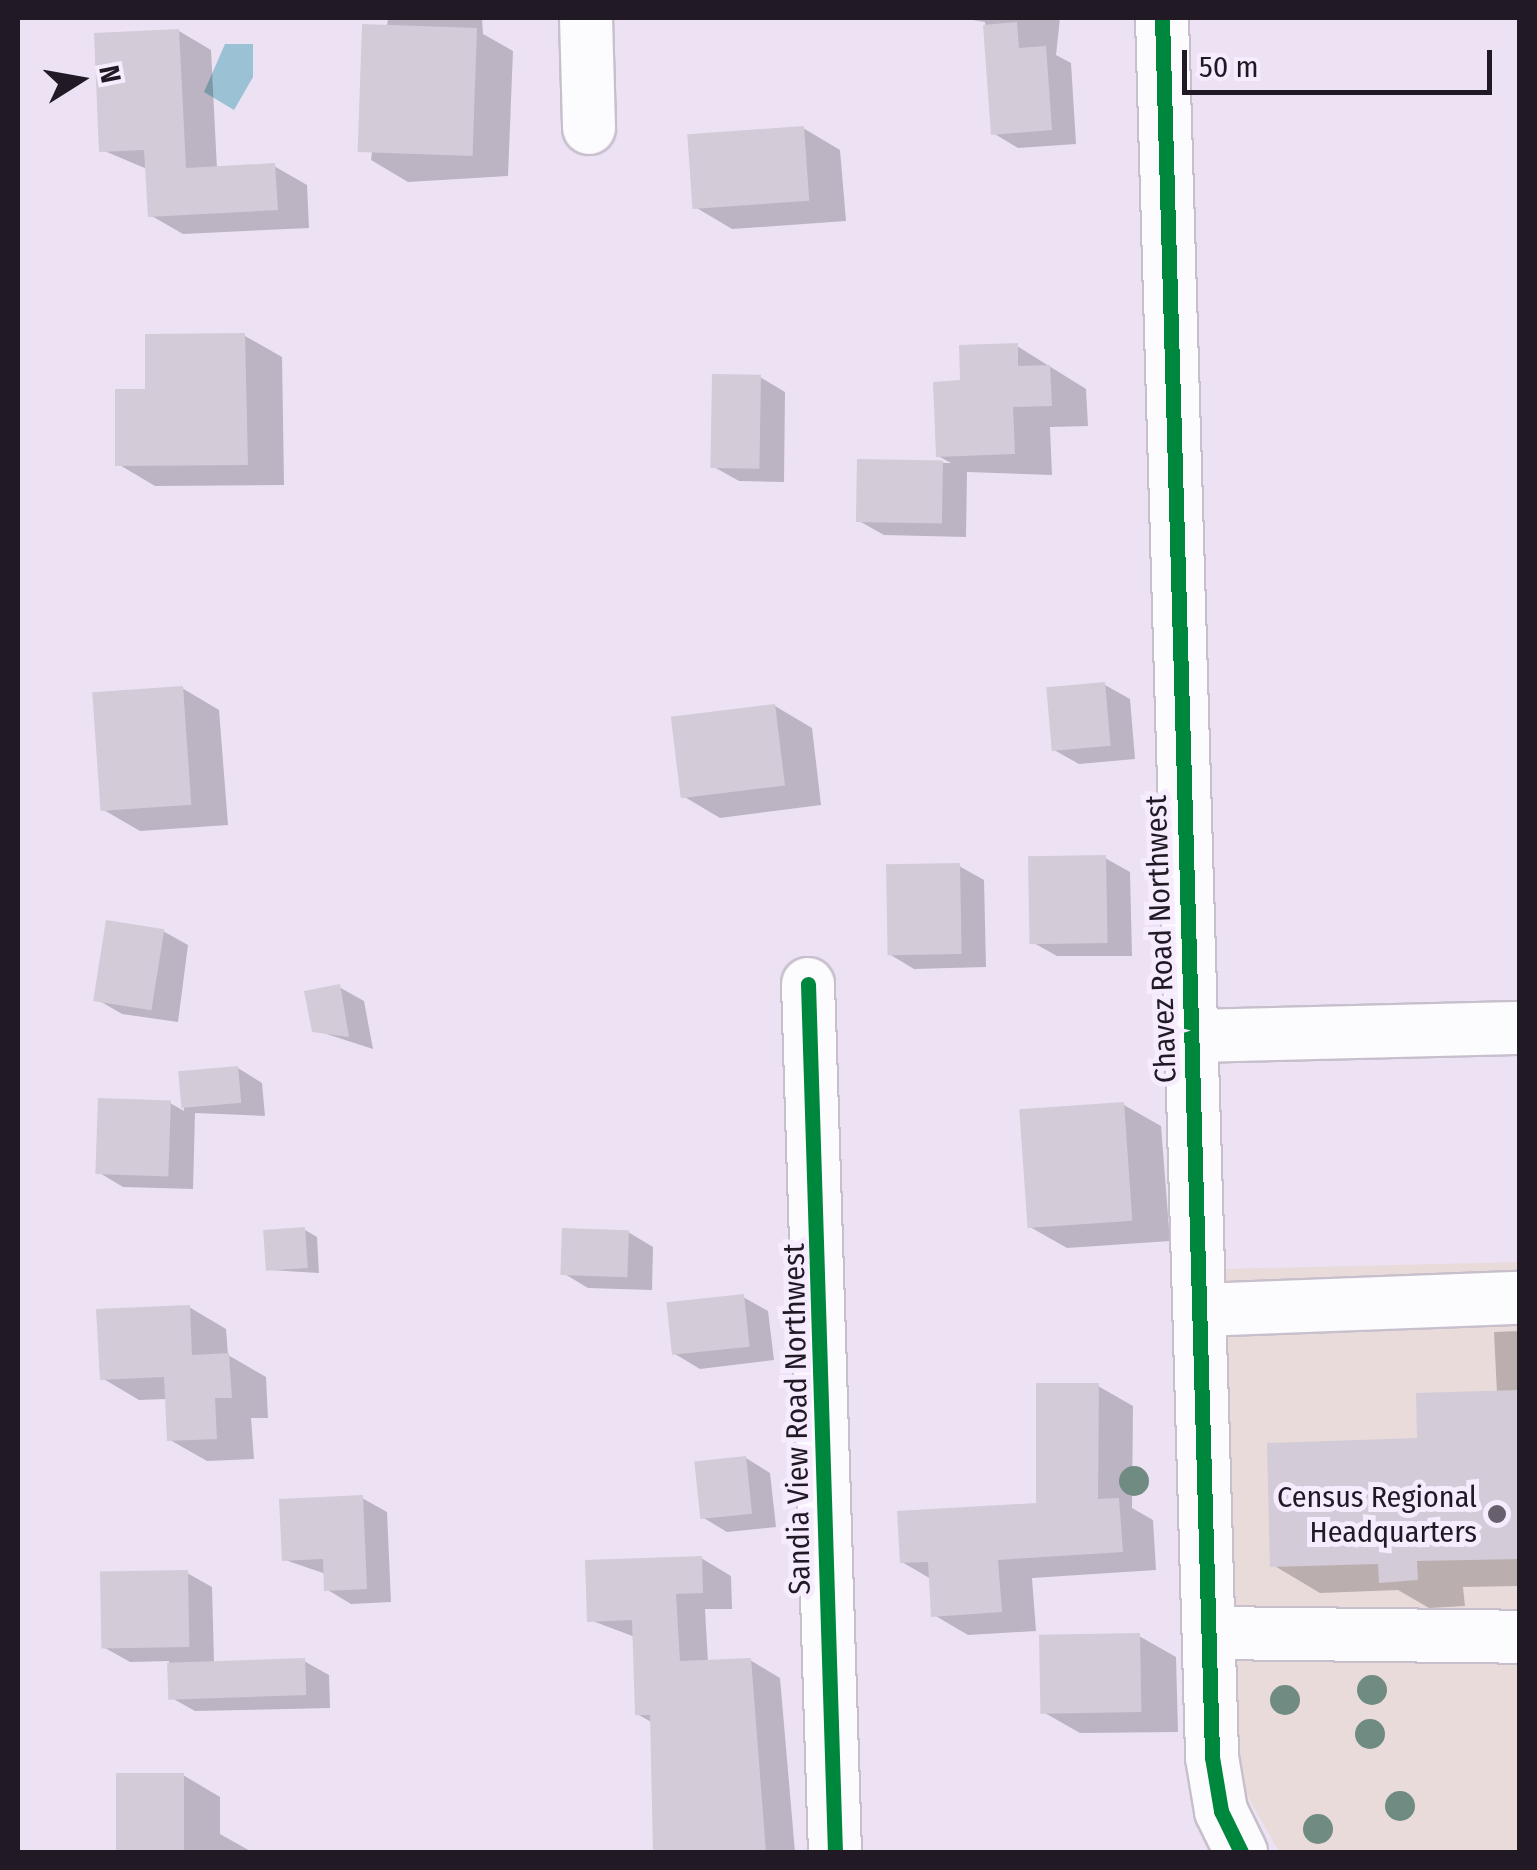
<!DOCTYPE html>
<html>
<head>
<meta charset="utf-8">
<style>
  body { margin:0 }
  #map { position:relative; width:1537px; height:1870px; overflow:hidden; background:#ece2f3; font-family:"Fira Sans Condensed",sans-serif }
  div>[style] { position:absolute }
  .commercial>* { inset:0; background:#e9dbda }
  .water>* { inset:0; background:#9ac1d4 }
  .shadow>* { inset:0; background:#0003 }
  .building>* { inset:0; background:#d3cbd8; transform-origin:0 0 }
  .roads { filter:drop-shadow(2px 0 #c7bfcc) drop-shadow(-2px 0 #c7bfcc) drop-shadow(0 2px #c7bfcc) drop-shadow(0 -2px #c7bfcc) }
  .minor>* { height:52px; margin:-26px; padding:0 26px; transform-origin:26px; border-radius:26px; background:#fcfbfd }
  .cycleway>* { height:15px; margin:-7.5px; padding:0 7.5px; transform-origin:7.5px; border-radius:7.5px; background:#00873e }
  .trees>* { width:30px; height:30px; margin:-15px; border-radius:50%; background:#708b82 }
  .dots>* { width:28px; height:28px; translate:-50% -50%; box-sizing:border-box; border:5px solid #f6ecfe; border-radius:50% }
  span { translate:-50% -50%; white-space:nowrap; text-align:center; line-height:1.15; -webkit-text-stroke:10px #f6ecfe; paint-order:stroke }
  .street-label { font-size:30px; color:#211a25 }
  .poi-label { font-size:30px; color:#211a25 }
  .right { translate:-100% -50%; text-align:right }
  .frame { position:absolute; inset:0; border:20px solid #211a25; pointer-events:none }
  .north { position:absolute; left:30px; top:30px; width:100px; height:100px; -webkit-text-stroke:8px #f6ecfe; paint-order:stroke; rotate:79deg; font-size:28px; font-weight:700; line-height:40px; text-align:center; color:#211a25 }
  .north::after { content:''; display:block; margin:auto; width:35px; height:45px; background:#211a25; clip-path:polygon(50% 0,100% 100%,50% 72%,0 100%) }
  .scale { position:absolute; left:1182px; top:50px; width:310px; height:45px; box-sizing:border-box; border:5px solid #211a25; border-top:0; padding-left:12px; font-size:30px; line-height:35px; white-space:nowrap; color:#211a25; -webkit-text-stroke:8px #f6ecfe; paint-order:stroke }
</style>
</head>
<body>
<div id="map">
  <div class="commercial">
    <i style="clip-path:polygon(1519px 1262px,1519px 1852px,1279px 1852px,1235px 1774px,1224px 1269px)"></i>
  </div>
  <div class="water">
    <i style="clip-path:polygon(225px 44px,253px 44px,253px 77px,234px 110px,204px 92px)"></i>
  </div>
  <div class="shadow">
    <i style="clip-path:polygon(388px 18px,482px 18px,483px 34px,513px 51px,508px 176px,408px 182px,371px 160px)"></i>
    <i style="clip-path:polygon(960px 18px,1060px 18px,1056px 55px,1071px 63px,1076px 144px,1018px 148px,993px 133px,985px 22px)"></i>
    <i style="clip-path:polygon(179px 31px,211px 50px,217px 169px,274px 166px,307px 185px,309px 228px,183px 234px,150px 215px,147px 169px,102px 150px)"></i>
    <i style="clip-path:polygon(803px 128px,840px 150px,846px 221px,732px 229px,695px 207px)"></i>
    <i style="clip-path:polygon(245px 336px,282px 357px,284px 485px,155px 486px,118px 464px,148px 391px)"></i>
    <i style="clip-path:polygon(1017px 346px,1086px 389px,1088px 426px,1050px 427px,1052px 475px,967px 472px,966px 537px,884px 535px,859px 521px,860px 462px,951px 463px,938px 456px,963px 383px)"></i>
    <i style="clip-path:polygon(760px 377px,785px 392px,784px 482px,739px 481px,714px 467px)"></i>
    <i style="clip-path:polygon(1105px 685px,1130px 699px,1135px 759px,1079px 764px,1054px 750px)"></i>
    <i style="clip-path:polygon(182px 688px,219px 710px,228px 825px,140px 831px,102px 809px)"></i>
    <i style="clip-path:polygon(775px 706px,812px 728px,821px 805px,720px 818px,683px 796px)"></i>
    <i style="clip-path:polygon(1105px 858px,1130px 872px,1132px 956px,1057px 956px,1032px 942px)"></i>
    <i style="clip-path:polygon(959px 866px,984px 880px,986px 967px,914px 969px,889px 954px)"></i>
    <i style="clip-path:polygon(163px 931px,188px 945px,178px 1022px,122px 1014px,98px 1000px)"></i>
    <i style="clip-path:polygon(339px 987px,364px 1001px,373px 1049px,314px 1030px)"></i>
    <i style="clip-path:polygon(238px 1068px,262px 1083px,265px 1116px,195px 1113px,193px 1189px,123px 1187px,98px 1172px,170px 1103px,184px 1111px,181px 1073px)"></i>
    <i style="clip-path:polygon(1124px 1105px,1161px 1126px,1170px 1241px,1067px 1248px,1030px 1227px)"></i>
    <i style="clip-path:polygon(305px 1230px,317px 1237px,319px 1273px,269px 1270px)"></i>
    <i style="clip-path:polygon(628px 1232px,653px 1247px,652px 1290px,588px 1288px,563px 1273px)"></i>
    <i style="clip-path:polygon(743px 1297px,768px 1311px,774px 1360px,700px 1369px,675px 1354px)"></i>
    <i style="clip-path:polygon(189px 1307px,226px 1329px,228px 1355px,266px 1377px,268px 1418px,251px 1418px,254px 1459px,207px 1461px,170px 1440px,167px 1399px,139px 1400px,102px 1378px)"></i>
    <i style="clip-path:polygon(1520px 1331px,1520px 1586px,1463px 1587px,1465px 1606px,1429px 1608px,1398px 1590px,1320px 1593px,1273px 1565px,1420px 1441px,1497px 1393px,1494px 1332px)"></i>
    <i style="clip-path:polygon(1098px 1386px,1133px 1406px,1132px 1508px,1153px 1520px,1156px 1570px,1032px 1578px,1036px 1631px,968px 1635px,934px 1615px,931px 1579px,902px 1562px,1039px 1505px)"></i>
    <i style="clip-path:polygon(746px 1458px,770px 1473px,776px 1527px,727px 1532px,702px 1517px)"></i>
    <i style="clip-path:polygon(362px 1498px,387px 1512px,391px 1602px,351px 1604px,326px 1589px,326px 1574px,285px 1560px)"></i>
    <i style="clip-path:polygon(701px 1558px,731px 1576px,732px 1609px,705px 1609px,708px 1662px,750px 1660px,780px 1678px,795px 1852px,658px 1852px,653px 1723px,637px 1714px,635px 1637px,590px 1620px)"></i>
    <i style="clip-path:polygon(187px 1573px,212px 1587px,214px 1662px,304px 1661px,329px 1675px,330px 1708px,195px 1711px,170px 1697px,169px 1661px,130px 1662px,105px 1648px)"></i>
    <i style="clip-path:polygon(1139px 1636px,1176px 1657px,1178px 1732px,1080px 1733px,1043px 1712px)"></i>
    <i style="clip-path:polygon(119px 1775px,183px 1775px,220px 1797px,220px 1834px,252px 1852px,116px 1852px)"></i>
  </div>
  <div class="building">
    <i style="clip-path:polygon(1017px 22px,1019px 48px,1046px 46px,1052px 130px,991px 135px,983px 25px)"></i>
    <i style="left:477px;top:28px;width:128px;height:115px;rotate:92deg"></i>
    <i style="clip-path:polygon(179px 29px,186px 168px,275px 163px,278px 210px,148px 217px,144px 150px,99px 152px,94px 33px)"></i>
    <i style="left:804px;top:126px;width:75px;height:117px;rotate:86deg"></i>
    <i style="clip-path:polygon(245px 333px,248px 465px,115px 466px,115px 389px,145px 389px,145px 334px)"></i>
    <i style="clip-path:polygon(1018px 343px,1018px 366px,1050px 365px,1052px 406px,1013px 407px,1015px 454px,936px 457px,933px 382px,960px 380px,959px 345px)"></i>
    <i style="left:712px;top:374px;width:49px;height:94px;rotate:1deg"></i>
    <i style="left:857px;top:459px;width:86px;height:63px;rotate:1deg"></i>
    <i style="left:1105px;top:682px;width:64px;height:59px;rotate:85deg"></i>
    <i style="left:183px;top:686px;width:119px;height:91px;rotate:86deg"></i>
    <i style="left:775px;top:704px;width:82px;height:105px;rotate:83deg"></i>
    <i style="left:1106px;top:855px;width:88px;height:78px;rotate:89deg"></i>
    <i style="left:960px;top:863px;width:91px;height:74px;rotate:89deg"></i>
    <i style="left:106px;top:920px;width:59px;height:82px;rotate:9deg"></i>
    <i style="clip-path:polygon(340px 984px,349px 1037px,312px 1032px,304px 991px)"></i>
    <i style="left:238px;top:1066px;width:37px;height:60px;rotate:85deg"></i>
    <i style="left:98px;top:1098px;width:73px;height:76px;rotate:2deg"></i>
    <i style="left:1124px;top:1102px;width:119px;height:105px;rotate:86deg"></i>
    <i style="left:305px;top:1227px;width:41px;height:42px;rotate:86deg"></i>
    <i style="left:562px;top:1228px;width:67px;height:47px;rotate:2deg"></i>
    <i style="left:744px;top:1294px;width:53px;height:78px;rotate:84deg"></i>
    <i style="clip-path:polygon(190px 1305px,192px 1355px,229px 1353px,232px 1398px,215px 1398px,217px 1439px,167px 1441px,164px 1377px,100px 1380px,96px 1309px)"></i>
    <i style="clip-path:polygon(1036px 1383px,1099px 1383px,1098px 1499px,1119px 1498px,1123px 1552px,998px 1560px,1002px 1612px,931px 1617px,928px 1562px,900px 1563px,897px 1511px,1036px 1503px)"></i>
    <i style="clip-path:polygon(1520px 1390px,1520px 1559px,1417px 1561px,1418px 1580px,1379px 1583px,1378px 1564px,1270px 1567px,1267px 1443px,1417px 1438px,1416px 1393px)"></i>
    <i style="left:746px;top:1456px;width:58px;height:52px;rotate:84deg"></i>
    <i style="clip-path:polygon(363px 1495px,367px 1589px,324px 1591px,323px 1559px,282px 1561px,279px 1499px)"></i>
    <i style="clip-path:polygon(702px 1556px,703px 1593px,676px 1594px,680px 1661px,751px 1658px,766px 1852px,653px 1852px,650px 1715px,635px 1715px,632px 1620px,587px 1622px,585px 1560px)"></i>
    <i style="left:188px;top:1570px;width:77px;height:88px;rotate:89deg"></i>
    <i style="left:1140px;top:1633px;width:79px;height:101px;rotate:89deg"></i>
    <i style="left:305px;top:1658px;width:37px;height:138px;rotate:88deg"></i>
    <i style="left:116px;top:1773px;width:68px;height:79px"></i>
  </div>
  <div class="roads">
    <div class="minor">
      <i style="left:586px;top:18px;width:110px;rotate:88.4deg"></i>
      <i style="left:1162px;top:18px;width:1740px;rotate:88.35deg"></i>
      <i style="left:1212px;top:1757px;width:55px;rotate:80.5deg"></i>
      <i style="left:1221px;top:1811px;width:46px;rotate:64deg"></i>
      <i style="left:808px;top:984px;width:868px;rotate:88.22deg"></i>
      <i style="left:1191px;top:1036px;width:329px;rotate:-1.4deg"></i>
      <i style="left:1201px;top:1310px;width:319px;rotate:-2.2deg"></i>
      <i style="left:1212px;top:1633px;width:308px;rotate:0.7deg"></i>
    </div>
  </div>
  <div class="cycleway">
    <i style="left:1162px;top:18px;width:1740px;rotate:88.35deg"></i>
    <i style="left:1212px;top:1757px;width:55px;rotate:80.5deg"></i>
    <i style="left:1221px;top:1811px;width:46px;rotate:64deg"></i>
    <i style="left:808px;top:984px;width:868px;rotate:88.22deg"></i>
  </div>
  <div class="trees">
    <i style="left:1134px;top:1481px"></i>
    <i style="left:1372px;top:1690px"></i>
    <i style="left:1285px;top:1700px"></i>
    <i style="left:1370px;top:1734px"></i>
    <i style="left:1400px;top:1806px"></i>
    <i style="left:1318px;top:1829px"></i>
  </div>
  <div class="dots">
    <i style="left:1497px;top:1514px;background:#68606d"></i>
  </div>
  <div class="street-label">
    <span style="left:1161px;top:939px;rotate:-92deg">Chavez Road Northwest</span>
    <span style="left:797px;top:1419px;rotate:-91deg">Sandia View Road Northwest</span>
  </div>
  <div class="poi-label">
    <span class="right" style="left:1477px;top:1514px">Census Regional<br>Headquarters</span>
  </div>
  <div class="frame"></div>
  <div class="north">N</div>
  <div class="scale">50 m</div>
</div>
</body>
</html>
